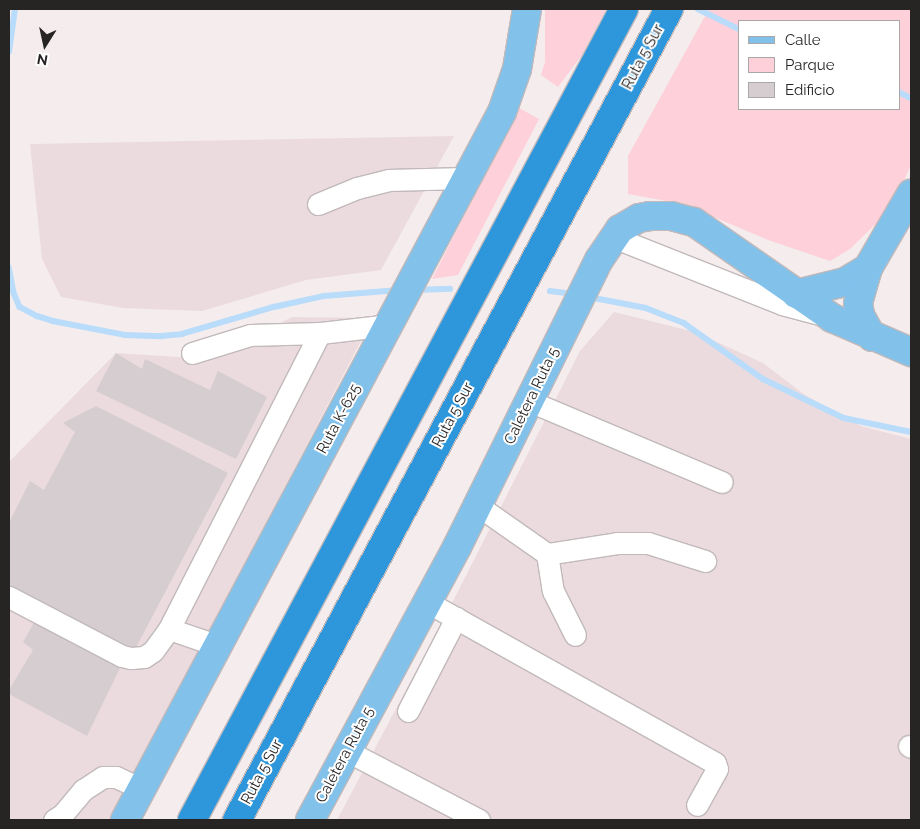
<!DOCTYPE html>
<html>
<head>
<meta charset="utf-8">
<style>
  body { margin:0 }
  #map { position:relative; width:920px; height:829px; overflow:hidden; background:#f5ecee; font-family:Raleway,sans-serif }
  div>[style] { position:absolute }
  .built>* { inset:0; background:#ecdbde }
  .green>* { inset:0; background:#fed0d9 }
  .stream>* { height:5.5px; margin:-2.75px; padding:0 2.75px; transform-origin:2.75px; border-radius:2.75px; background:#b8dcfa }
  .building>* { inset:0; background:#d5cdcf }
  .roads { filter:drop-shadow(1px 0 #c1b9ba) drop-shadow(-1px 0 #c1b9ba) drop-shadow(0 1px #c1b9ba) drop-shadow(0 -1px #c1b9ba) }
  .minor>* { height:21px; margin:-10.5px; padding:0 10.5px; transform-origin:10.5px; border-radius:10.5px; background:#fff }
  .major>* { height:28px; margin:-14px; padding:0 14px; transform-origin:14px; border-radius:14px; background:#82c1ea }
  .highway>* { height:28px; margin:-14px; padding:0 14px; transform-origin:14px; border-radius:14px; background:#2e97dc }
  span { translate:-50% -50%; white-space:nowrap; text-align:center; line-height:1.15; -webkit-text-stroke:4px #fff; paint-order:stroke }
  .street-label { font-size:15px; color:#272424 }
  .frame { position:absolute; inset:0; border:10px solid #272424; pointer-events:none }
  .legend { position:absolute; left:738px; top:20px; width:162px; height:90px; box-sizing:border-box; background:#fff; border:1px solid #a9a7a7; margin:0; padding:6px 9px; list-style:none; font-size:15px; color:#272424 }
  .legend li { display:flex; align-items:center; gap:10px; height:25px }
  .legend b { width:25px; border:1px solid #a9a7a7 }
  .north { position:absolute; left:20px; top:20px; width:50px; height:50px; -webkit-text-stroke:4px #fff; paint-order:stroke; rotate:190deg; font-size:14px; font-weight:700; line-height:20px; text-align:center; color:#272424 }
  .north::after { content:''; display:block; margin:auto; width:18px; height:22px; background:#272424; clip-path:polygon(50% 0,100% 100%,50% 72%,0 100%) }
</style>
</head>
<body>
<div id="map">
  <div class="built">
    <i style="clip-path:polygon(454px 136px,381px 270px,306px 280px,202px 311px,123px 308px,61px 297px,42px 259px,30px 144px)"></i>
    <i style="clip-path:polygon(614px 312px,695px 332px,763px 363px,805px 395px,861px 426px,911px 439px,911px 820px,337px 820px,453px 601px,580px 351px)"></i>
    <i style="clip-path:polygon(292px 317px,373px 318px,111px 820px,9px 820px,9px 462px,116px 353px,210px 359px)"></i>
  </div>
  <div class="green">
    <i style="clip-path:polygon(545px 9px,606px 9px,582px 55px,558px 87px,541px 75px,545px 62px)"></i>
    <i style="clip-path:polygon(evenodd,709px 9px,911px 9px,911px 165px,890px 210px,850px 249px,830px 261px,768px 240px,683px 204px,628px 194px,628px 156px,709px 9px,739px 21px,899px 21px,899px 109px,739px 109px,739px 21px)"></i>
    <i style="clip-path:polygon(519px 108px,539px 119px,458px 275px,432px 279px)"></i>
  </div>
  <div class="stream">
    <i style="left:698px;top:9px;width:46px;rotate:26deg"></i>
    <i style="left:9px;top:52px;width:43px;rotate:-82.1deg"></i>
    <i style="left:899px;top:92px;width:13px;rotate:27deg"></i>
    <i style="left:9px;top:267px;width:26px;rotate:79deg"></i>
    <i style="left:14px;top:293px;width:15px;rotate:67deg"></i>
    <i style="left:20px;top:307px;width:19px;rotate:28deg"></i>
    <i style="left:37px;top:316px;width:17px;rotate:17deg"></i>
    <i style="left:53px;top:321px;width:74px;rotate:10.9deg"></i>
    <i style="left:126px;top:335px;width:35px;rotate:2deg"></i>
    <i style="left:161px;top:336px;width:21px;rotate:-5deg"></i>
    <i style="left:182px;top:334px;width:96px;rotate:-16.4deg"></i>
    <i style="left:274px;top:307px;width:51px;rotate:-12.4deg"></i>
    <i style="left:324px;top:296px;width:75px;rotate:-4.6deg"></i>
    <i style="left:416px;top:290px;width:34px;rotate:-2deg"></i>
    <i style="left:550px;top:291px;width:25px;rotate:7deg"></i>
    <i style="left:589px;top:297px;width:58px;rotate:10.9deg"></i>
    <i style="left:646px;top:308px;width:41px;rotate:21.5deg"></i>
    <i style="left:684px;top:323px;width:97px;rotate:35.3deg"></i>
    <i style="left:763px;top:379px;width:90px;rotate:25.7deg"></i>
    <i style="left:844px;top:418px;width:68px;rotate:11.8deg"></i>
  </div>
  <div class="building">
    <i style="clip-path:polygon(116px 353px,142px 369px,145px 359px,210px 390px,218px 371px,267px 397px,236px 459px,96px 391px)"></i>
    <i style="clip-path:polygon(96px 406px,228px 473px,132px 655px,9px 588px,9px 523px,30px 481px,44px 490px,75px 432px,63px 423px)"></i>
    <i style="clip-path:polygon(35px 621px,120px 668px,87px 736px,9px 694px,9px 690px,33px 650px,23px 642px)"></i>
  </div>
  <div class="roads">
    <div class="minor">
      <i style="left:318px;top:204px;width:42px;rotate:-22.3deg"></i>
      <i style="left:357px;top:188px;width:32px;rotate:-14deg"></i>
      <i style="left:388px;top:180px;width:77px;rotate:-1.5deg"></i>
      <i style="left:613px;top:237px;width:182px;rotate:21.6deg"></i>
      <i style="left:782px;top:304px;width:38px;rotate:15deg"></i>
      <i style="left:192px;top:353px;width:61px;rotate:-17.2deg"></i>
      <i style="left:250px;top:335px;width:70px;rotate:-1.6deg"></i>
      <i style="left:529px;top:401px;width:209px;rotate:22.8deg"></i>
      <i style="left:477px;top:505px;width:85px;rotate:35deg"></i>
      <i style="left:547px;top:554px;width:37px;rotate:81deg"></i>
      <i style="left:553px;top:591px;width:49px;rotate:63.4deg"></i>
      <i style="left:547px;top:554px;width:71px;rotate:-8.9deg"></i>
      <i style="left:617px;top:543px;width:31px"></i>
      <i style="left:648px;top:543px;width:60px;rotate:17.5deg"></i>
      <i style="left:9px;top:597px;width:127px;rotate:27.6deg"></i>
      <i style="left:122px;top:656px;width:9px;rotate:13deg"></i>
      <i style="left:131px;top:658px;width:13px;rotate:-4deg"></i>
      <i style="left:144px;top:657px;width:11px;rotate:-34deg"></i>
      <i style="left:153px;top:651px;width:27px;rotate:-54deg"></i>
      <i style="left:427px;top:602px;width:330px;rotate:29.2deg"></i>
      <i style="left:715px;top:763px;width:6px;rotate:72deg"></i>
      <i style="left:717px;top:769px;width:41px;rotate:119.1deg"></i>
      <i style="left:219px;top:646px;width:53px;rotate:-161.2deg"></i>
      <i style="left:169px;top:629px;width:332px;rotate:-63deg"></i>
      <i style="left:320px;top:333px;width:69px;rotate:-6.6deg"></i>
      <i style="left:408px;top:711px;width:105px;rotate:-62.7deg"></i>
      <i style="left:909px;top:746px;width:2px;rotate:27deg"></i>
      <i style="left:347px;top:751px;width:149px;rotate:27.6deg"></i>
      <i style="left:54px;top:820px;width:9px;rotate:-32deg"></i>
      <i style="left:62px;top:815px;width:33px;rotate:-50deg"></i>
      <i style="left:83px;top:790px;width:24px;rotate:-33deg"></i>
      <i style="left:103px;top:777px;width:13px"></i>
      <i style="left:116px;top:777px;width:29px;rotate:25deg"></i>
    </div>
    <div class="major">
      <i style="left:796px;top:294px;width:50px;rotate:-13.8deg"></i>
      <i style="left:845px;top:282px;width:27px;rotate:-31deg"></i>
      <i style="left:872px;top:337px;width:25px;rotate:-119deg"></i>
      <i style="left:860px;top:315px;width:12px;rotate:-99deg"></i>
      <i style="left:858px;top:303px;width:36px;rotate:-74deg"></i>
      <i style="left:868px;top:268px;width:86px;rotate:-59.8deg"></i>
      <i style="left:125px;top:820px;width:802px;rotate:-61.97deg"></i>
      <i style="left:502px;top:112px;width:46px;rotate:-70.8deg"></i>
      <i style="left:517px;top:69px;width:61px;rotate:-80.5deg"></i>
      <i style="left:310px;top:820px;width:310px;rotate:-61.7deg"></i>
      <i style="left:457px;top:547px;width:320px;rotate:-63.7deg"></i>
      <i style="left:599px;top:260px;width:37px;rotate:-56deg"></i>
      <i style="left:620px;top:229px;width:22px;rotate:-30deg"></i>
      <i style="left:639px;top:218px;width:11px;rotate:-10deg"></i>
      <i style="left:650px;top:216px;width:21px"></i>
      <i style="left:671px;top:216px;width:24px;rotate:15deg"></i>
      <i style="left:694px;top:222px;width:168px;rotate:34.8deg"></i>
      <i style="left:832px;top:318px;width:86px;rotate:23.3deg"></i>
    </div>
    <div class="highway">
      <i style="left:192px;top:820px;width:919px;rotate:-61.96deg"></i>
      <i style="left:237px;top:820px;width:919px;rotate:-61.96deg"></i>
    </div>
  </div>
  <div class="street-label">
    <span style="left:643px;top:57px;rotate:-62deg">Ruta 5 Sur</span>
    <span style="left:532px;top:396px;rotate:-64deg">Caletera Ruta 5</span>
    <span style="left:453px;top:415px;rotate:-62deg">Ruta 5 Sur</span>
    <span style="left:339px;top:419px;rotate:-62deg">Ruta K-625</span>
    <span style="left:345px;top:755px;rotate:-62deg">Caletera Ruta 5</span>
    <span style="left:262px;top:772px;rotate:-62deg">Ruta 5 Sur</span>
  </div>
  <div class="frame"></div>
  <ul class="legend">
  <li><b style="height:6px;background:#82c1ea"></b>Calle</li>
  <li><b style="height:14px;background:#fed0d9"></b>Parque</li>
  <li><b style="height:14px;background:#d5cdcf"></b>Edificio</li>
  </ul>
  <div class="north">N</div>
</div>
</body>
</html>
